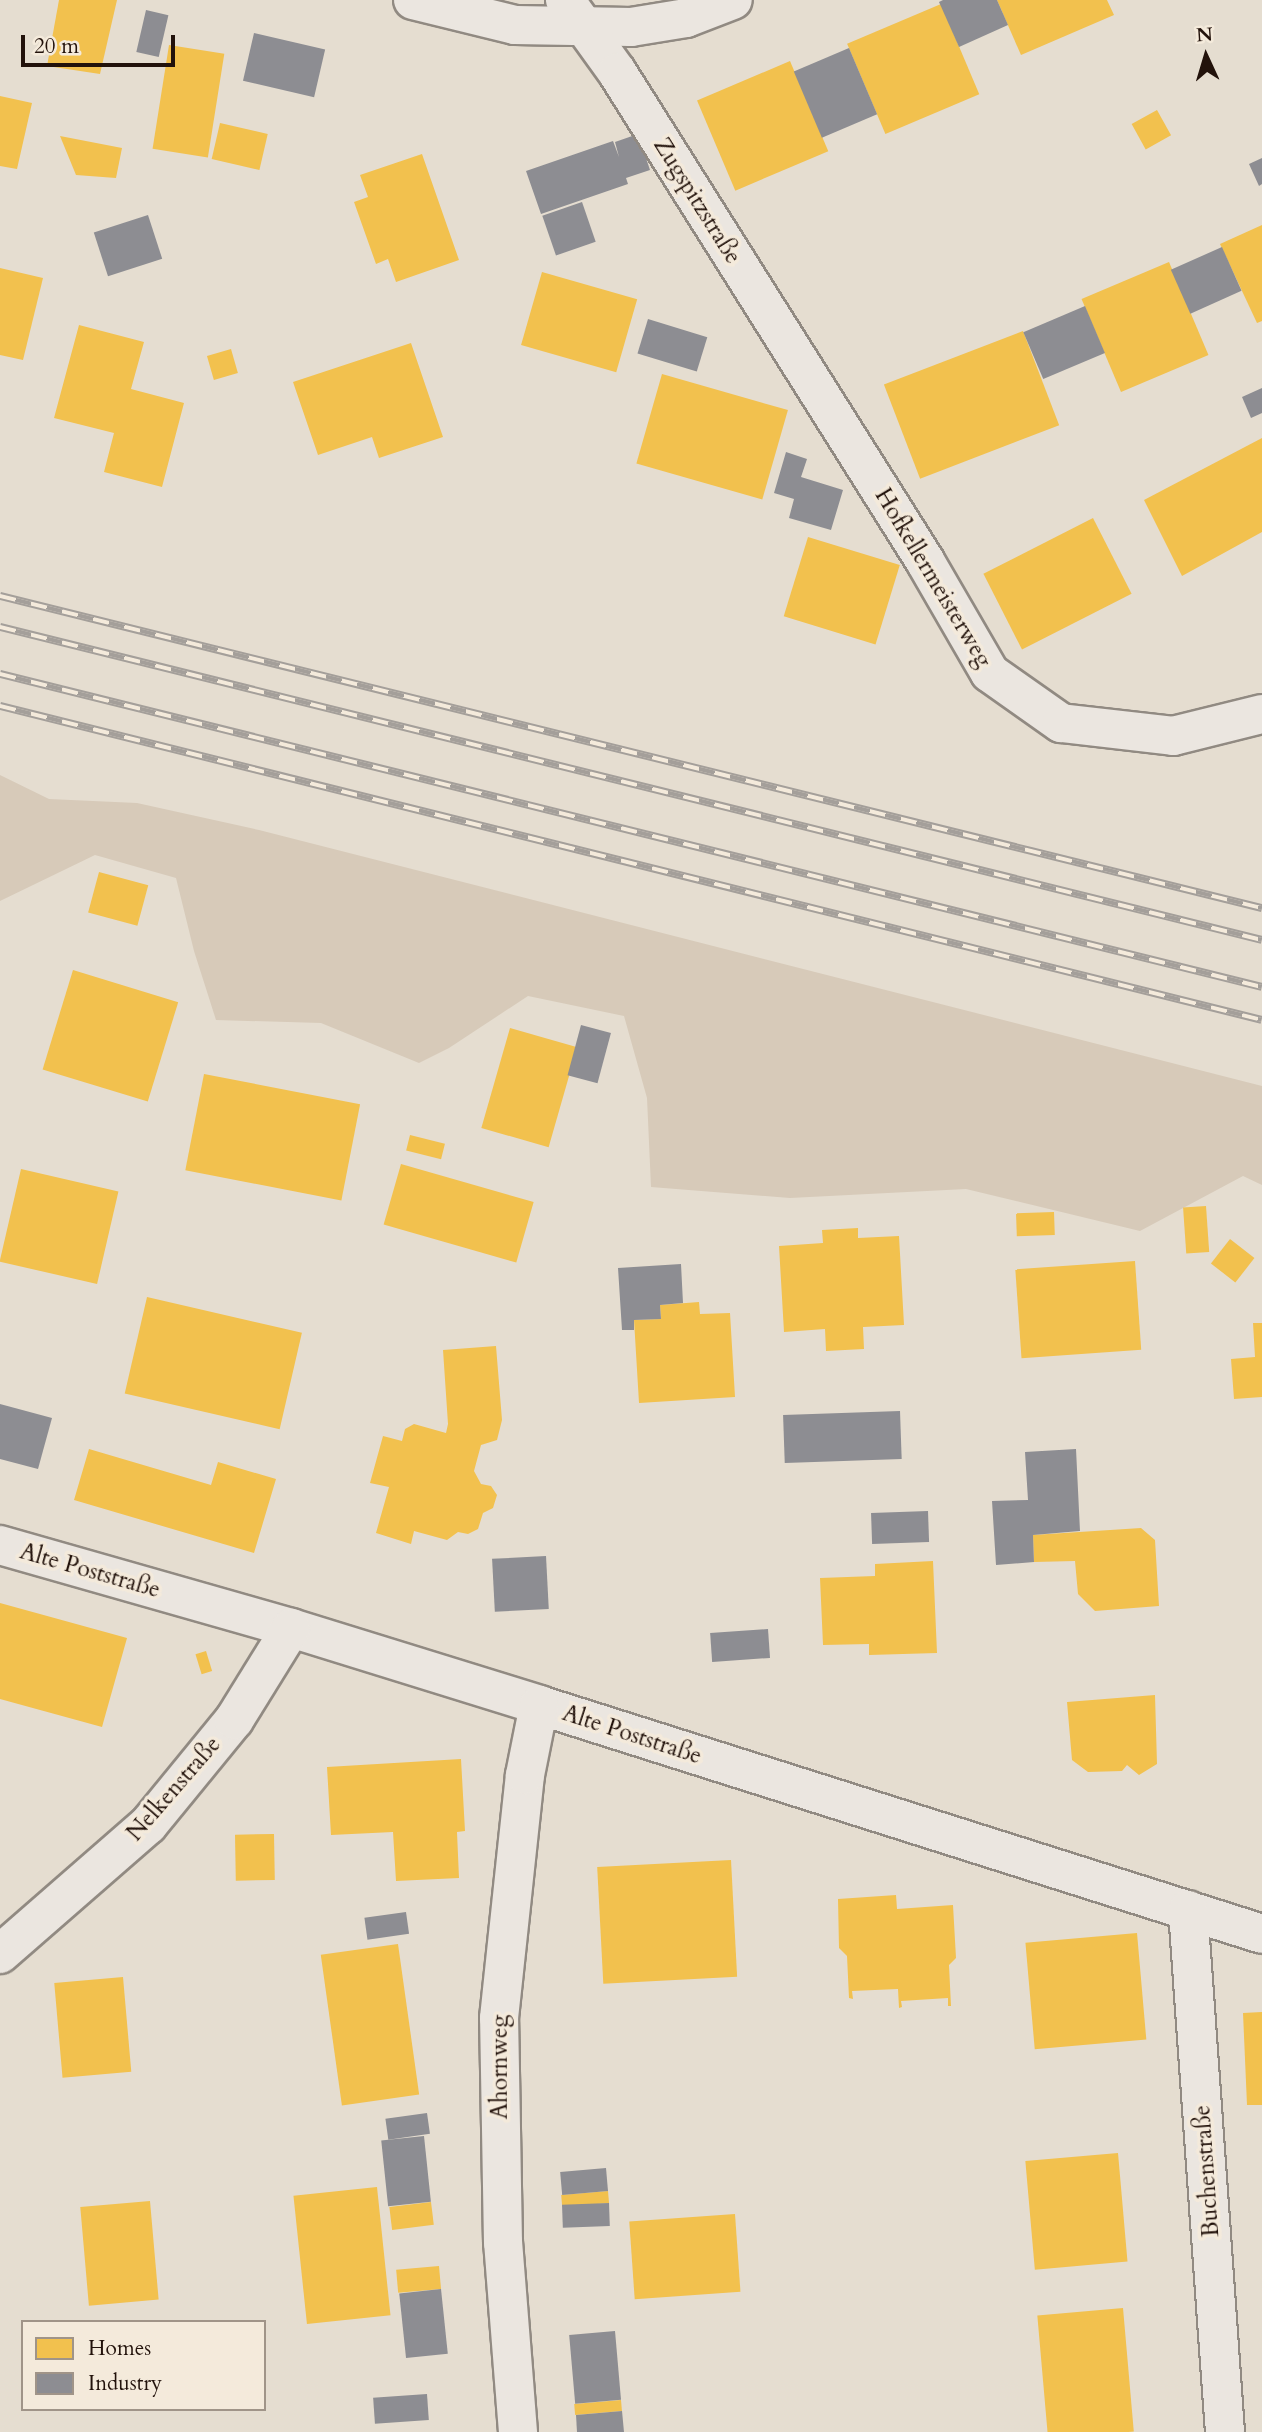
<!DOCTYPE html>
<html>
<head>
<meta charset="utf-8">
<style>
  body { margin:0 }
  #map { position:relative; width:1262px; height:2432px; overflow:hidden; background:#e5ddd0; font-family:Cardo,serif }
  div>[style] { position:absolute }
  .green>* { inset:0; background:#d7cab9 }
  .homes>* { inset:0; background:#f2c14e; transform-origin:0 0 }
  .industry>* { inset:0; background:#8d8d92; transform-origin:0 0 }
  .roads { filter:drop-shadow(2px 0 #918a82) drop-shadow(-2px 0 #918a82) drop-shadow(0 2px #918a82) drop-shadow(0 -2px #918a82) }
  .minor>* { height:38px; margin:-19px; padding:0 19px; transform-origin:19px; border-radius:19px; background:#ebe6e0 }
  .rail>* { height:8px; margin-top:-4px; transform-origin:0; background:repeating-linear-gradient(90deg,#f4eadb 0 16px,#a49f9a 0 32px); box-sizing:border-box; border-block:2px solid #a49f9a }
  span { translate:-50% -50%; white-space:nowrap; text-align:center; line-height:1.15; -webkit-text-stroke:7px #f4eadb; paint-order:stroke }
  .street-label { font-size:23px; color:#22120b }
  .legend { position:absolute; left:21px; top:2320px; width:245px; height:91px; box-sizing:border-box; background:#f4eadb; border:2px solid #a09488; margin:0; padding:9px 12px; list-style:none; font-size:21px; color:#22120b }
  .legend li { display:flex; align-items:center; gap:14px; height:35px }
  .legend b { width:35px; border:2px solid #a09488 }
  .north { position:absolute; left:1171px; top:21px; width:70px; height:70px; -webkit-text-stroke:5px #f4eadb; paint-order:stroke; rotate:356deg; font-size:19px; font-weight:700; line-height:28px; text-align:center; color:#22120b }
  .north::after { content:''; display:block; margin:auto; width:24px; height:32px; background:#22120b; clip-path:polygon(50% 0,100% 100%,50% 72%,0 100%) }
  .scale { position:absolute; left:21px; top:35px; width:154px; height:32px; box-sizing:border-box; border:4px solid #22120b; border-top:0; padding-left:9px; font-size:21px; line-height:24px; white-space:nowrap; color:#22120b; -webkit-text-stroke:5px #f4eadb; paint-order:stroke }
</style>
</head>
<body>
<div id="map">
  <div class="green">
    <i style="clip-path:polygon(0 775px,49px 799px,137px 803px,259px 830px,1262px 1086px,1262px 1185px,1243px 1176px,1140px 1231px,966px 1189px,790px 1198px,651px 1187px,647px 1098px,624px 1016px,528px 996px,449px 1048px,419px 1063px,321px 1023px,216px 1020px,194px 951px,176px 878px,95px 855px,0 901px)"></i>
  </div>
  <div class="homes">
    <i style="clip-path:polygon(59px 0,117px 0,100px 74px,47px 66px)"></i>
    <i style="clip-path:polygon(997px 0,1107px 0,1114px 15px,1021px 55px)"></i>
    <i style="left:941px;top:4px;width:98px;height:102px;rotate:67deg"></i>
    <i style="left:169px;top:45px;width:56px;height:105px;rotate:9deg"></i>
    <i style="left:790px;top:61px;width:98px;height:101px;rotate:67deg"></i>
    <i style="clip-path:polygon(0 96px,32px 103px,17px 169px,0 166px)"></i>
    <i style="left:1157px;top:110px;width:29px;height:29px;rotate:61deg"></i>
    <i style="left:220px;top:123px;width:49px;height:37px;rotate:13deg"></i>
    <i style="clip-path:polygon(60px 136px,122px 148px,116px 178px,76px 175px)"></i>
    <i style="clip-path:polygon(422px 154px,459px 260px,396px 282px,388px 259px,376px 264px,354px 202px,368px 197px,360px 175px)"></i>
    <i style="clip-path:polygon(1262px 225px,1262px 321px,1257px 323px,1220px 244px)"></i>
    <i style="left:1169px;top:262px;width:101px;height:95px;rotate:67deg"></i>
    <i style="clip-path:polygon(0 268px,43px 278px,23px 360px,0 355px)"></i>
    <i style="left:542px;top:272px;width:99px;height:76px;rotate:16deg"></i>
    <i style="clip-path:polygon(79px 325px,144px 342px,131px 389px,184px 403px,162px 487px,104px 472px,114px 433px,54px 418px)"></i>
    <i style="left:1023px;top:331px;width:101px;height:149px;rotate:69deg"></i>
    <i style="clip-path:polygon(411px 343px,443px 437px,379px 458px,372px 437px,318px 455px,293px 382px)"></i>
    <i style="left:231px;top:349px;width:25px;height:25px;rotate:74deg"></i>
    <i style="left:662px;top:374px;width:131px;height:93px;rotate:16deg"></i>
    <i style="clip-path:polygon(1262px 438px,1262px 532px,1182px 576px,1144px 500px)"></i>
    <i style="left:1093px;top:518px;width:85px;height:123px;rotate:63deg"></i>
    <i style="left:808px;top:537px;width:96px;height:83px;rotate:17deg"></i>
    <i style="left:99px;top:872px;width:51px;height:42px;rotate:15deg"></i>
    <i style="left:73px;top:970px;width:110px;height:104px;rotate:17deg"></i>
    <i style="left:510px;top:1028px;width:70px;height:104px;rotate:16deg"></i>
    <i style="left:204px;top:1074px;width:159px;height:98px;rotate:11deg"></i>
    <i style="left:410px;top:1135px;width:36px;height:16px;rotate:14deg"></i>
    <i style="left:401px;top:1164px;width:138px;height:63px;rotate:16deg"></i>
    <i style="left:21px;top:1169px;width:100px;height:95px;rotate:13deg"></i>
    <i style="left:1206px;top:1206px;width:46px;height:23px;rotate:86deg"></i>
    <i style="left:1054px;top:1212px;width:23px;height:38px;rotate:88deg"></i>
    <i style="clip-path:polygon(858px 1228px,858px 1238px,899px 1236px,904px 1325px,863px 1327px,864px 1349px,826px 1351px,825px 1329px,784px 1332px,779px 1246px,823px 1243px,822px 1230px)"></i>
    <i style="left:1230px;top:1239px;width:31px;height:31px;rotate:38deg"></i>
    <i style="left:1135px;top:1261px;width:89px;height:120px;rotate:86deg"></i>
    <i style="left:147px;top:1297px;width:159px;height:99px;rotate:13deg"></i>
    <i style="clip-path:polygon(699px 1302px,700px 1314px,730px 1313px,735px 1397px,639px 1403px,634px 1320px,661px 1319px,660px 1305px)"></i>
    <i style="clip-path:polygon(1253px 1323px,1262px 1323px,1262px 1397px,1234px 1399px,1231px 1359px,1255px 1357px)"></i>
    <i style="clip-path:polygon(496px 1346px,502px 1420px,497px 1440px,481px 1445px,474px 1471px,481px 1484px,491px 1486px,497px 1495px,493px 1508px,483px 1513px,478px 1529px,468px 1534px,458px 1532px,447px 1540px,414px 1531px,411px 1544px,376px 1533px,389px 1487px,370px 1483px,383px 1436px,402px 1441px,405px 1429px,414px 1424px,446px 1433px,448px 1424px,443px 1350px)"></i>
    <i style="clip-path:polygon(89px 1449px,211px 1485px,218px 1462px,276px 1479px,254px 1553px,74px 1500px)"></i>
    <i style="clip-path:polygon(1141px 1528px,1155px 1540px,1159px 1606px,1095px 1611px,1078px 1594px,1075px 1561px,1034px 1562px,1033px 1535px)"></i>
    <i style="clip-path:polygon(933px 1561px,937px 1653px,869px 1655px,869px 1644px,823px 1645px,820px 1578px,875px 1576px,875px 1564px)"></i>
    <i style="clip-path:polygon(0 1603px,127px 1638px,102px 1727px,0 1699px)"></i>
    <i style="left:206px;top:1651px;width:21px;height:11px;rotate:73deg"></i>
    <i style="clip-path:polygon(1155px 1695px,1157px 1764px,1139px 1775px,1127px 1765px,1122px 1771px,1088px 1772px,1072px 1760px,1067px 1702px)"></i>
    <i style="clip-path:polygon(461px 1759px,465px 1831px,457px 1832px,459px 1878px,396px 1881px,393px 1832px,331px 1835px,327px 1767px)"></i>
    <i style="left:274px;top:1834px;width:46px;height:39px;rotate:89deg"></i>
    <i style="left:731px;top:1860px;width:117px;height:134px;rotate:87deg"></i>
    <i style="clip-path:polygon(896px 1895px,897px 1909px,953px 1905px,956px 1958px,949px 1965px,951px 2006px,948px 2006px,948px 1998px,901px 2001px,902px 2007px,899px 2008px,898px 1989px,852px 1991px,853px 1999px,849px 1998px,847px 1956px,839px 1948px,838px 1899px)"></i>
    <i style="left:1137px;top:1933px;width:107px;height:112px;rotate:85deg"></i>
    <i style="left:398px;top:1944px;width:152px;height:78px;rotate:82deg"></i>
    <i style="left:123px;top:1977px;width:95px;height:69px;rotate:85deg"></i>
    <i style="clip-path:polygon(1262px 2012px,1262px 2105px,1247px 2105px,1243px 2013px)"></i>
    <i style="left:1118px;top:2153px;width:109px;height:93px;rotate:85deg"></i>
    <i style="left:377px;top:2187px;width:129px;height:84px;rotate:84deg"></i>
    <i style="left:608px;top:2191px;width:12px;height:47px;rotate:85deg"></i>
    <i style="left:150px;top:2201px;width:99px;height:70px;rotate:85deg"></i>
    <i style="left:431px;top:2202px;width:23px;height:42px;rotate:83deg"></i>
    <i style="left:735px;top:2214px;width:78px;height:106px;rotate:86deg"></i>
    <i style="left:439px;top:2266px;width:23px;height:43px;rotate:85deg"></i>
    <i style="left:1123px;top:2308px;width:124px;height:86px;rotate:85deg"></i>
    <i style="left:621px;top:2400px;width:11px;height:47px;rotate:85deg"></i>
  </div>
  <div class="industry">
    <i style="clip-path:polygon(943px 0,997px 0,1008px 25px,959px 47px,939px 2px)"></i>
    <i style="left:146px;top:10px;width:23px;height:43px;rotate:13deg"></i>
    <i style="left:254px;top:33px;width:73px;height:49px;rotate:13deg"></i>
    <i style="left:849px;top:48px;width:72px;height:60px;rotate:67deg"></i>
    <i style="clip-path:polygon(638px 134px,650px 170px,626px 178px,628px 184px,541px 214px,526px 171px,613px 141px,619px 157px,615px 142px)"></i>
    <i style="clip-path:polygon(1262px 158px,1262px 184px,1259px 186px,1249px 164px)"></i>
    <i style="left:582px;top:202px;width:42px;height:42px;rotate:71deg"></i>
    <i style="left:148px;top:215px;width:46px;height:57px;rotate:72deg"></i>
    <i style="left:1222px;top:247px;width:48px;height:56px;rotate:66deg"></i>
    <i style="left:1085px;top:306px;width:51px;height:67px;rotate:67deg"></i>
    <i style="left:648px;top:319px;width:62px;height:36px;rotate:17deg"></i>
    <i style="clip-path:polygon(1262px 388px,1262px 413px,1251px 418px,1242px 397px)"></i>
    <i style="clip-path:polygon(786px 452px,807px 459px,801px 477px,843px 490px,831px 530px,789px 518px,794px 499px,774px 493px)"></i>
    <i style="left:581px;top:1025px;width:31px;height:52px;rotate:15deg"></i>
    <i style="clip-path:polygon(681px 1264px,683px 1303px,660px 1305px,661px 1319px,634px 1320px,634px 1330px,622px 1330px,618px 1268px)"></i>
    <i style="clip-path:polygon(0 1404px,52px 1418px,38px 1469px,0 1459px)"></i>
    <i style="left:900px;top:1411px;width:48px;height:117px;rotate:88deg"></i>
    <i style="clip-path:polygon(1076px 1449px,1080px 1531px,1033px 1535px,1034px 1562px,996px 1565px,992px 1501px,1028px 1500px,1025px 1452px)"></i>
    <i style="left:928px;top:1511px;width:31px;height:57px;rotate:88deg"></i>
    <i style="left:546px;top:1556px;width:53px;height:54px;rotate:87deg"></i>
    <i style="left:768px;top:1629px;width:29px;height:58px;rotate:86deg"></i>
    <i style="left:406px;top:1912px;width:22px;height:42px;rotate:82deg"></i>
    <i style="left:427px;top:2113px;width:21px;height:42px;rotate:82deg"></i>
    <i style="left:424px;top:2136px;width:66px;height:43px;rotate:84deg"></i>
    <i style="left:606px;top:2168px;width:23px;height:46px;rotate:85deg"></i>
    <i style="left:609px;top:2203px;width:23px;height:47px;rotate:88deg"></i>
    <i style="left:441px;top:2289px;width:65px;height:42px;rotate:84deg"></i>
    <i style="left:615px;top:2331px;width:69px;height:46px;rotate:85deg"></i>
    <i style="left:427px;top:2394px;width:26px;height:54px;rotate:86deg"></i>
    <i style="clip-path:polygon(622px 2411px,624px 2432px,577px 2432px,576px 2415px)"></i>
  </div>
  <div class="roads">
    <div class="minor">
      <i style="left:413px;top:0;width:105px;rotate:13.8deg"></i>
      <i style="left:515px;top:25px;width:116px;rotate:1deg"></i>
      <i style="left:631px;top:27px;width:56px;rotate:-9.3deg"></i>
      <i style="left:686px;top:18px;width:50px;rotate:-21deg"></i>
      <i style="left:565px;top:0;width:89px;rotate:54.2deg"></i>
      <i style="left:617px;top:72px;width:578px;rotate:57.79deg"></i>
      <i style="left:925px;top:561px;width:129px;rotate:59.9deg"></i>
      <i style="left:990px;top:673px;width:87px;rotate:35.2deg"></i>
      <i style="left:1061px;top:723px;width:113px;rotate:6.6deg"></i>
      <i style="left:1173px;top:736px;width:92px;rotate:-13.9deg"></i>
      <i style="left:0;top:1545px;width:303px;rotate:15.9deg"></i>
      <i style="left:291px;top:1628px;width:260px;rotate:17.2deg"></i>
      <i style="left:539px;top:1705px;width:758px;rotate:17.57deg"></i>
      <i style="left:1188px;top:1910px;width:523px;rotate:85.95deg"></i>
      <i style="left:0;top:1954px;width:196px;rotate:-41.1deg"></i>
      <i style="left:148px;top:1825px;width:136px;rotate:-50.7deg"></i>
      <i style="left:234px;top:1720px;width:108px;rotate:-58.2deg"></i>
      <i style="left:518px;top:2432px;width:190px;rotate:-94.5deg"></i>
      <i style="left:503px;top:2243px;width:225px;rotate:-91deg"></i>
      <i style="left:499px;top:2018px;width:244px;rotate:-83.9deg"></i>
      <i style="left:525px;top:1775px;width:71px;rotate:-78.7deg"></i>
    </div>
  </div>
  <div class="rail">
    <i style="left:0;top:596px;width:1300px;rotate:13.89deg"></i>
    <i style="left:0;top:627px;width:1300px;rotate:13.93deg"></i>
    <i style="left:0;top:674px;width:1300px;rotate:13.93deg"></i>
    <i style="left:0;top:706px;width:1300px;rotate:13.97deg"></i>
  </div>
  <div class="street-label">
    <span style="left:697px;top:201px;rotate:58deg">Zugspitzstraße</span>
    <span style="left:933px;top:578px;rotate:59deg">Hofkellermeisterweg</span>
    <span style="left:90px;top:1571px;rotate:16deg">Alte Poststraße</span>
    <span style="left:632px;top:1735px;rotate:18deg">Alte Poststraße</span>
    <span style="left:174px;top:1789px;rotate:-49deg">Nelkenstraße</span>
    <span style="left:500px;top:2067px;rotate:-90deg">Ahornweg</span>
    <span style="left:1207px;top:2171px;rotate:-94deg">Buchenstraße</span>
  </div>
  <ul class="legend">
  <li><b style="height:19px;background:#f2c14e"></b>Homes</li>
  <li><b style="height:19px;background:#8d8d92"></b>Industry</li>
  </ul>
  <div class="north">N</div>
  <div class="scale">20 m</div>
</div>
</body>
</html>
